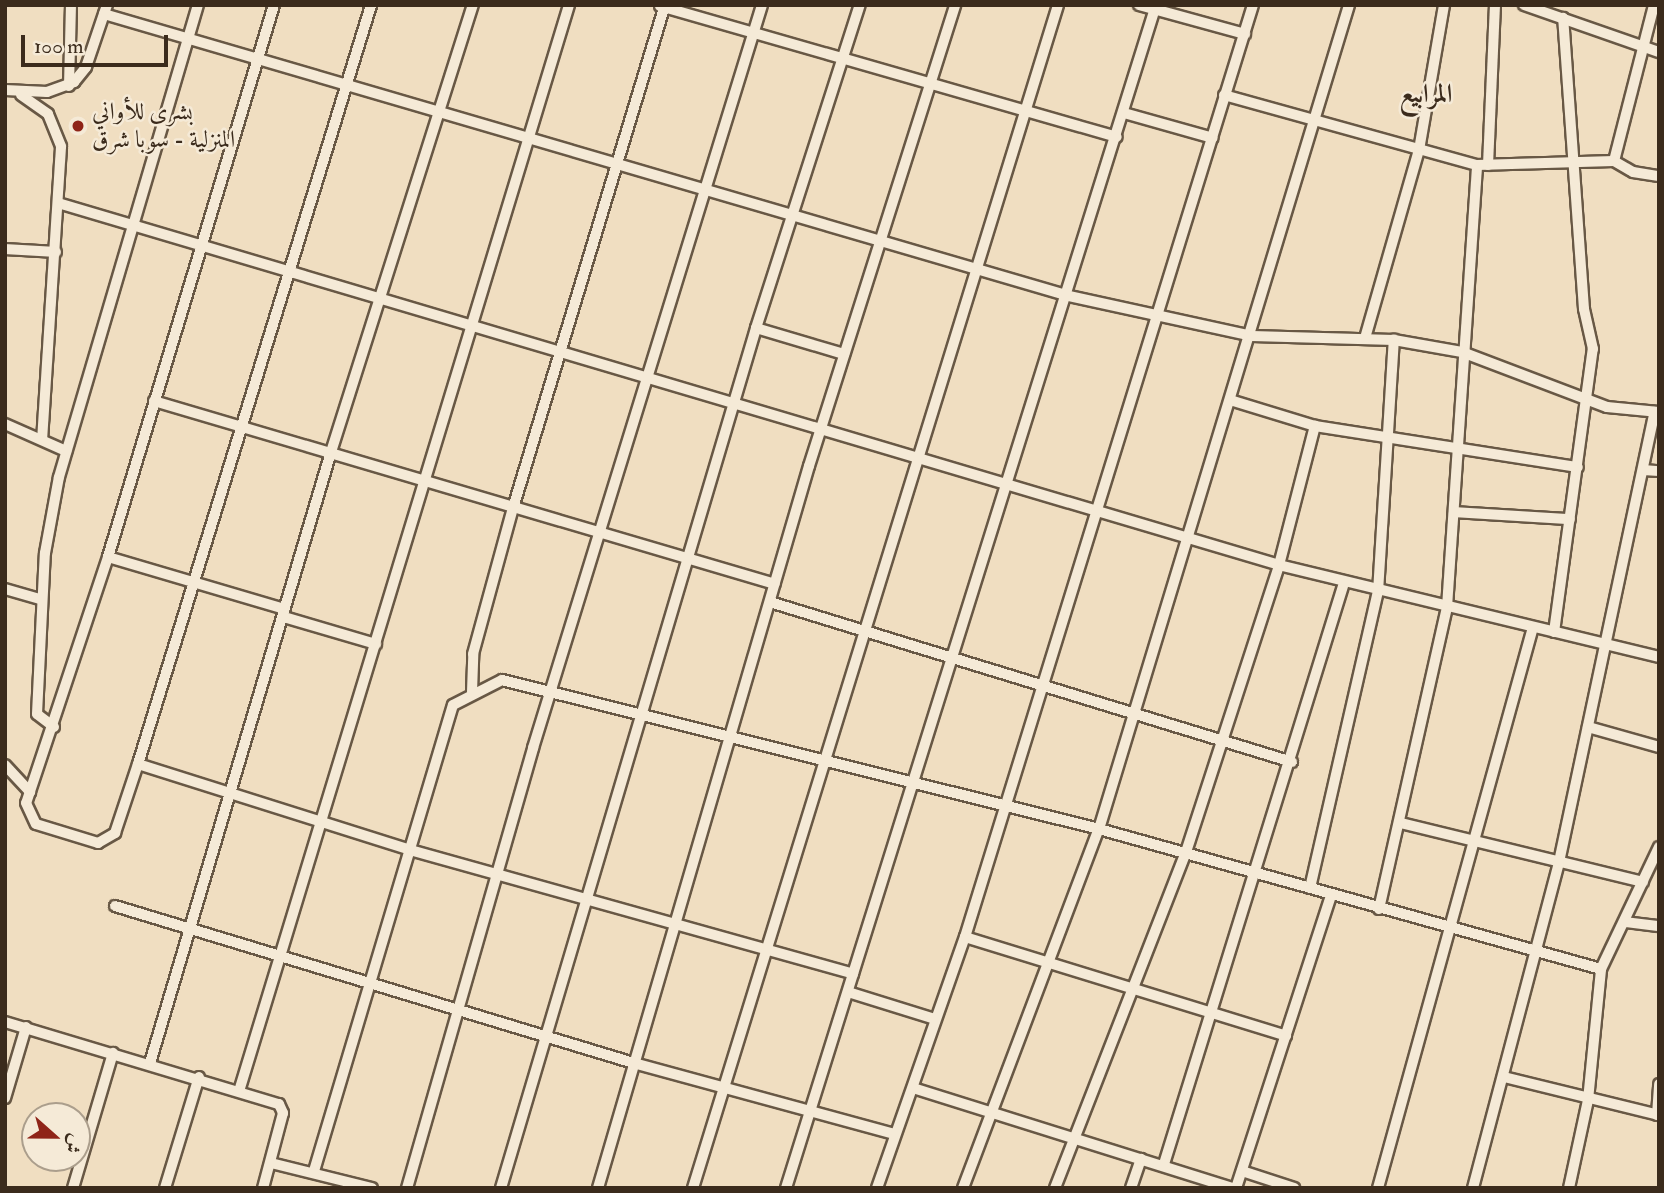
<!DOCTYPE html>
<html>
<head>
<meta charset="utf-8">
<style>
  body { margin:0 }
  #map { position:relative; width:1664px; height:1193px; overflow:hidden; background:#f0dec1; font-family:"IM FELL Double Pica",Amiri,serif }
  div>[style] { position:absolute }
  .roads { filter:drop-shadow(2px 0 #685845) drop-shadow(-2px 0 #685845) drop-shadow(0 2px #685845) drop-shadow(0 -2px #685845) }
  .minor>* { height:10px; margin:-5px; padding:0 5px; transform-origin:5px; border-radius:5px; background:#f5ead7 }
  .dots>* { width:19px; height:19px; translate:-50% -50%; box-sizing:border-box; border:4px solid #f5ead7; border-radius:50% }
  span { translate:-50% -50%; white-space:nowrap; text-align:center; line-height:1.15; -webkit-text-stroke:5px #f5ead7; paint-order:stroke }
  .poi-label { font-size:24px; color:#3b2b1c }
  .left { translate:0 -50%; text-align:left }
  .neighbourhood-label { font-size:26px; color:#3b2b1c; font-weight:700 }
  .frame { position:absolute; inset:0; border:7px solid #3b2b1c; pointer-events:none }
  .north { position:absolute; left:21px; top:1102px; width:70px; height:70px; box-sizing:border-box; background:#f5ead7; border:2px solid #ab9e8c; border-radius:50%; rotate:111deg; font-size:19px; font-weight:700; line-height:28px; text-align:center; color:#3b2b1c }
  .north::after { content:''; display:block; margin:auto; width:24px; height:32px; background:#8f2418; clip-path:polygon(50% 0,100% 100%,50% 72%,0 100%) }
  .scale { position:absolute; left:21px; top:35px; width:147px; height:32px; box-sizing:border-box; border:4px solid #3b2b1c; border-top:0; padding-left:9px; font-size:21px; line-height:24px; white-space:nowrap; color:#3b2b1c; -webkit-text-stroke:5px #f5ead7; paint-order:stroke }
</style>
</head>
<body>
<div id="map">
  <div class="roads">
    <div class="minor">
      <i style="left:274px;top:5px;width:576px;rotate:106.74deg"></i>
      <i style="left:108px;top:557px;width:259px;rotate:108.4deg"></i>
      <i style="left:26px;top:803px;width:23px;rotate:65deg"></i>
      <i style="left:36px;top:824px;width:65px;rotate:17deg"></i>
      <i style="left:98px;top:843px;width:20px;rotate:-30deg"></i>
      <i style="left:115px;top:833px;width:73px;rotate:-71.6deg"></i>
      <i style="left:138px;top:764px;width:794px;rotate:-72.93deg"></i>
      <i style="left:1139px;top:5px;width:110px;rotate:15.3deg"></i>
      <i style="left:1524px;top:5px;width:143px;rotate:19.2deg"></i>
      <i style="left:660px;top:6px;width:475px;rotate:16deg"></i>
      <i style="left:104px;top:14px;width:1005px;rotate:16.29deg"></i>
      <i style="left:1069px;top:296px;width:187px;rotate:12.3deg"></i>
      <i style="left:1252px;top:336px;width:142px;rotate:1.6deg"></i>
      <i style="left:1394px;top:340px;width:69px;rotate:10deg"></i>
      <i style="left:1462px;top:352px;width:155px;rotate:20.8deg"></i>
      <i style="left:1607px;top:407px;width:52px;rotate:5.5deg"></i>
      <i style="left:69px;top:86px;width:81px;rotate:-88.6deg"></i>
      <i style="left:5px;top:90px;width:42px;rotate:2.7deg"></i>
      <i style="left:47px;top:92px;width:29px;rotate:-20deg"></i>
      <i style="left:74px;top:82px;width:19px;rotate:-51deg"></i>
      <i style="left:86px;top:67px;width:65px;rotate:-71.3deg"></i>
      <i style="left:21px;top:95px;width:33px;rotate:35deg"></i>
      <i style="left:48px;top:114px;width:35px;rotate:68deg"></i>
      <i style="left:61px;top:147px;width:292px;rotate:93.7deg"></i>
      <i style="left:1224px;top:95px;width:263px;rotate:15.5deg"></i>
      <i style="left:1477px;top:165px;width:137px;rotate:-1.7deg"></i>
      <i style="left:1614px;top:161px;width:22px;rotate:30deg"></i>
      <i style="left:1633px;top:172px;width:26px;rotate:9deg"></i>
      <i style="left:1124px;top:113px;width:92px;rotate:15.7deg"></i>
      <i style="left:1614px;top:161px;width:161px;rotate:-75.6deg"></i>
      <i style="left:1488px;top:165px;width:160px;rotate:-87.5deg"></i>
      <i style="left:58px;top:203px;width:1274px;rotate:16.51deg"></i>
      <i style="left:1279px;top:565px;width:391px;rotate:13.6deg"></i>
      <i style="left:5px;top:249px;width:51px;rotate:3.4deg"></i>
      <i style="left:756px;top:328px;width:92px;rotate:16.5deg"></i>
      <i style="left:1365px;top:338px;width:196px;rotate:-74deg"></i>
      <i style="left:1419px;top:150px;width:147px;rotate:-80.2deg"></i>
      <i style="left:1230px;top:400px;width:89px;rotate:17deg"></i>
      <i style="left:1315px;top:426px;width:266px;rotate:8.9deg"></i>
      <i style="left:154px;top:401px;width:647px;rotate:16.42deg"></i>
      <i style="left:5px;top:424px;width:67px;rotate:23.9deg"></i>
      <i style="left:1643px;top:470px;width:16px;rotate:4deg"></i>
      <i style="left:1454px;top:512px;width:116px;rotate:3.5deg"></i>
      <i style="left:108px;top:557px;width:184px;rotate:16.4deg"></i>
      <i style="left:5px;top:589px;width:37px;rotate:16deg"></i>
      <i style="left:770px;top:602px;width:546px;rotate:17.04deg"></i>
      <i style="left:284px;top:617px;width:96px;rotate:16.4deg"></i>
      <i style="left:1554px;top:632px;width:286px;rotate:-82.2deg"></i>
      <i style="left:1593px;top:349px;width:41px;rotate:-102.7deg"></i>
      <i style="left:1584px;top:309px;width:292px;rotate:-94.1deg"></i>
      <i style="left:472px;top:692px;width:38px;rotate:-88deg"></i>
      <i style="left:473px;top:654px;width:151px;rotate:-74.7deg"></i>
      <i style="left:513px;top:508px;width:525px;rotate:-73.19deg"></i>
      <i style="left:54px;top:727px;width:21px;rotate:-143deg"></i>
      <i style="left:37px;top:714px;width:161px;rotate:-87.2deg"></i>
      <i style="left:45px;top:553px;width:77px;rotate:-79.6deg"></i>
      <i style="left:59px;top:477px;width:492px;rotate:-73.6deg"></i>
      <i style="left:1588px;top:727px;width:74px;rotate:15.7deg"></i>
      <i style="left:138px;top:764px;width:285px;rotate:17.5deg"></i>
      <i style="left:410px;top:850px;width:460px;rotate:15.6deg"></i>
      <i style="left:5px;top:765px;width:37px;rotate:47deg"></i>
      <i style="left:1401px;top:823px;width:249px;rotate:13.7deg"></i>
      <i style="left:1310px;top:888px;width:304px;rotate:-77.1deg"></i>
      <i style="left:1378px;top:592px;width:253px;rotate:-86.4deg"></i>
      <i style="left:115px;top:906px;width:545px;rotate:16.84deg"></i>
      <i style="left:637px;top:1064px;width:266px;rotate:15.2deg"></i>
      <i style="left:1379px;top:909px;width:310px;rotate:-77.3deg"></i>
      <i style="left:1447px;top:607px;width:443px;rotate:-86.1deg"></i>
      <i style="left:1625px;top:922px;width:34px;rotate:7deg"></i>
      <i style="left:965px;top:937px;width:336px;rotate:17.1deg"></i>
      <i style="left:848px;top:992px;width:91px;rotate:17.2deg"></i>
      <i style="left:5px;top:1022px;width:286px;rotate:16.7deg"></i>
      <i style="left:279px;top:1104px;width:10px;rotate:66deg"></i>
      <i style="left:283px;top:1113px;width:78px;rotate:104.9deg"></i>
      <i style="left:150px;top:1063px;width:637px;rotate:-73.5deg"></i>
      <i style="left:331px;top:452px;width:469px;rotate:-72.4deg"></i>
      <i style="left:1504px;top:1077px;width:160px;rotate:13.8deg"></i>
      <i style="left:240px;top:1088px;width:1132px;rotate:-73.1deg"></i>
      <i style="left:913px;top:1088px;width:334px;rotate:17.4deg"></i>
      <i style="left:5px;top:1098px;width:74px;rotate:-73.5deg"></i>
      <i style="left:1657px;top:1115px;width:31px;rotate:-86deg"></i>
      <i style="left:271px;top:1163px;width:104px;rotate:13.9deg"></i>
      <i style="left:1164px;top:1164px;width:608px;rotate:-72.79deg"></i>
      <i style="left:314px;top:1171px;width:486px;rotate:-73.4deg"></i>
      <i style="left:453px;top:705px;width:55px;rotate:-27deg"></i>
      <i style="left:502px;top:680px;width:615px;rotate:14.01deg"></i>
      <i style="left:1099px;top:829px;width:521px;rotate:15.58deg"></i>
      <i style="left:1242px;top:1171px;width:55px;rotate:18.1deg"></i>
      <i style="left:73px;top:1188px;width:141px;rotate:-73.5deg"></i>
      <i style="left:165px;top:1188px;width:116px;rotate:-73deg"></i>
      <i style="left:407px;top:1188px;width:458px;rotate:-74deg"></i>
      <i style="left:533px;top:748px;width:777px;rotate:-72.87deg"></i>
      <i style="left:501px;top:1188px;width:897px;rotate:-73.48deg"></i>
      <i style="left:756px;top:328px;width:339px;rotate:-72.2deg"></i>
      <i style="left:598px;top:1188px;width:752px;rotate:-73.71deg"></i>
      <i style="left:809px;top:466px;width:484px;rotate:-72.4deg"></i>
      <i style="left:693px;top:1188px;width:1238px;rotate:-72.85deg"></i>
      <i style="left:786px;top:1188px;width:1240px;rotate:-72.63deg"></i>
      <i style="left:877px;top:1188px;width:266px;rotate:-70.7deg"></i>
      <i style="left:965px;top:937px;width:975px;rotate:-72.83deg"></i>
      <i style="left:963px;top:1188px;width:384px;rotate:-69.3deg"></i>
      <i style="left:1099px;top:829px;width:861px;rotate:-73.12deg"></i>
      <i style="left:1055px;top:1188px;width:361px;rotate:-68.7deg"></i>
      <i style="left:1186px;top:852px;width:302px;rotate:-72deg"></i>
      <i style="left:1279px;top:565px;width:144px;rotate:-75.5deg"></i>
      <i style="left:1131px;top:1188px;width:31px;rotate:-71deg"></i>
      <i style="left:1236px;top:1188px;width:308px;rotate:-72deg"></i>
      <i style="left:1378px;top:1188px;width:582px;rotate:-74.55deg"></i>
      <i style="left:1473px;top:1188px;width:337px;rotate:-75.2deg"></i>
      <i style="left:1559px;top:862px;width:460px;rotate:-78deg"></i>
      <i style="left:1569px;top:1188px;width:90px;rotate:-77.8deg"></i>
      <i style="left:1588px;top:1100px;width:132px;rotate:-84.3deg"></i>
      <i style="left:1601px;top:969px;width:135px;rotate:-64.6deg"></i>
    </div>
  </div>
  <div class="dots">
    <i style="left:78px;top:126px;background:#8f2418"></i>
  </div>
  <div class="poi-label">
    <span class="left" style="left:92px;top:126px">بشرى للأواني<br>المنزلية - سوبا شرق</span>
  </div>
  <div class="neighbourhood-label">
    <span style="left:1426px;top:95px">المرابيع</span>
  </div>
  <div class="frame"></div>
  <div class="north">ش</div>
  <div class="scale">100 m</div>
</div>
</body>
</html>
